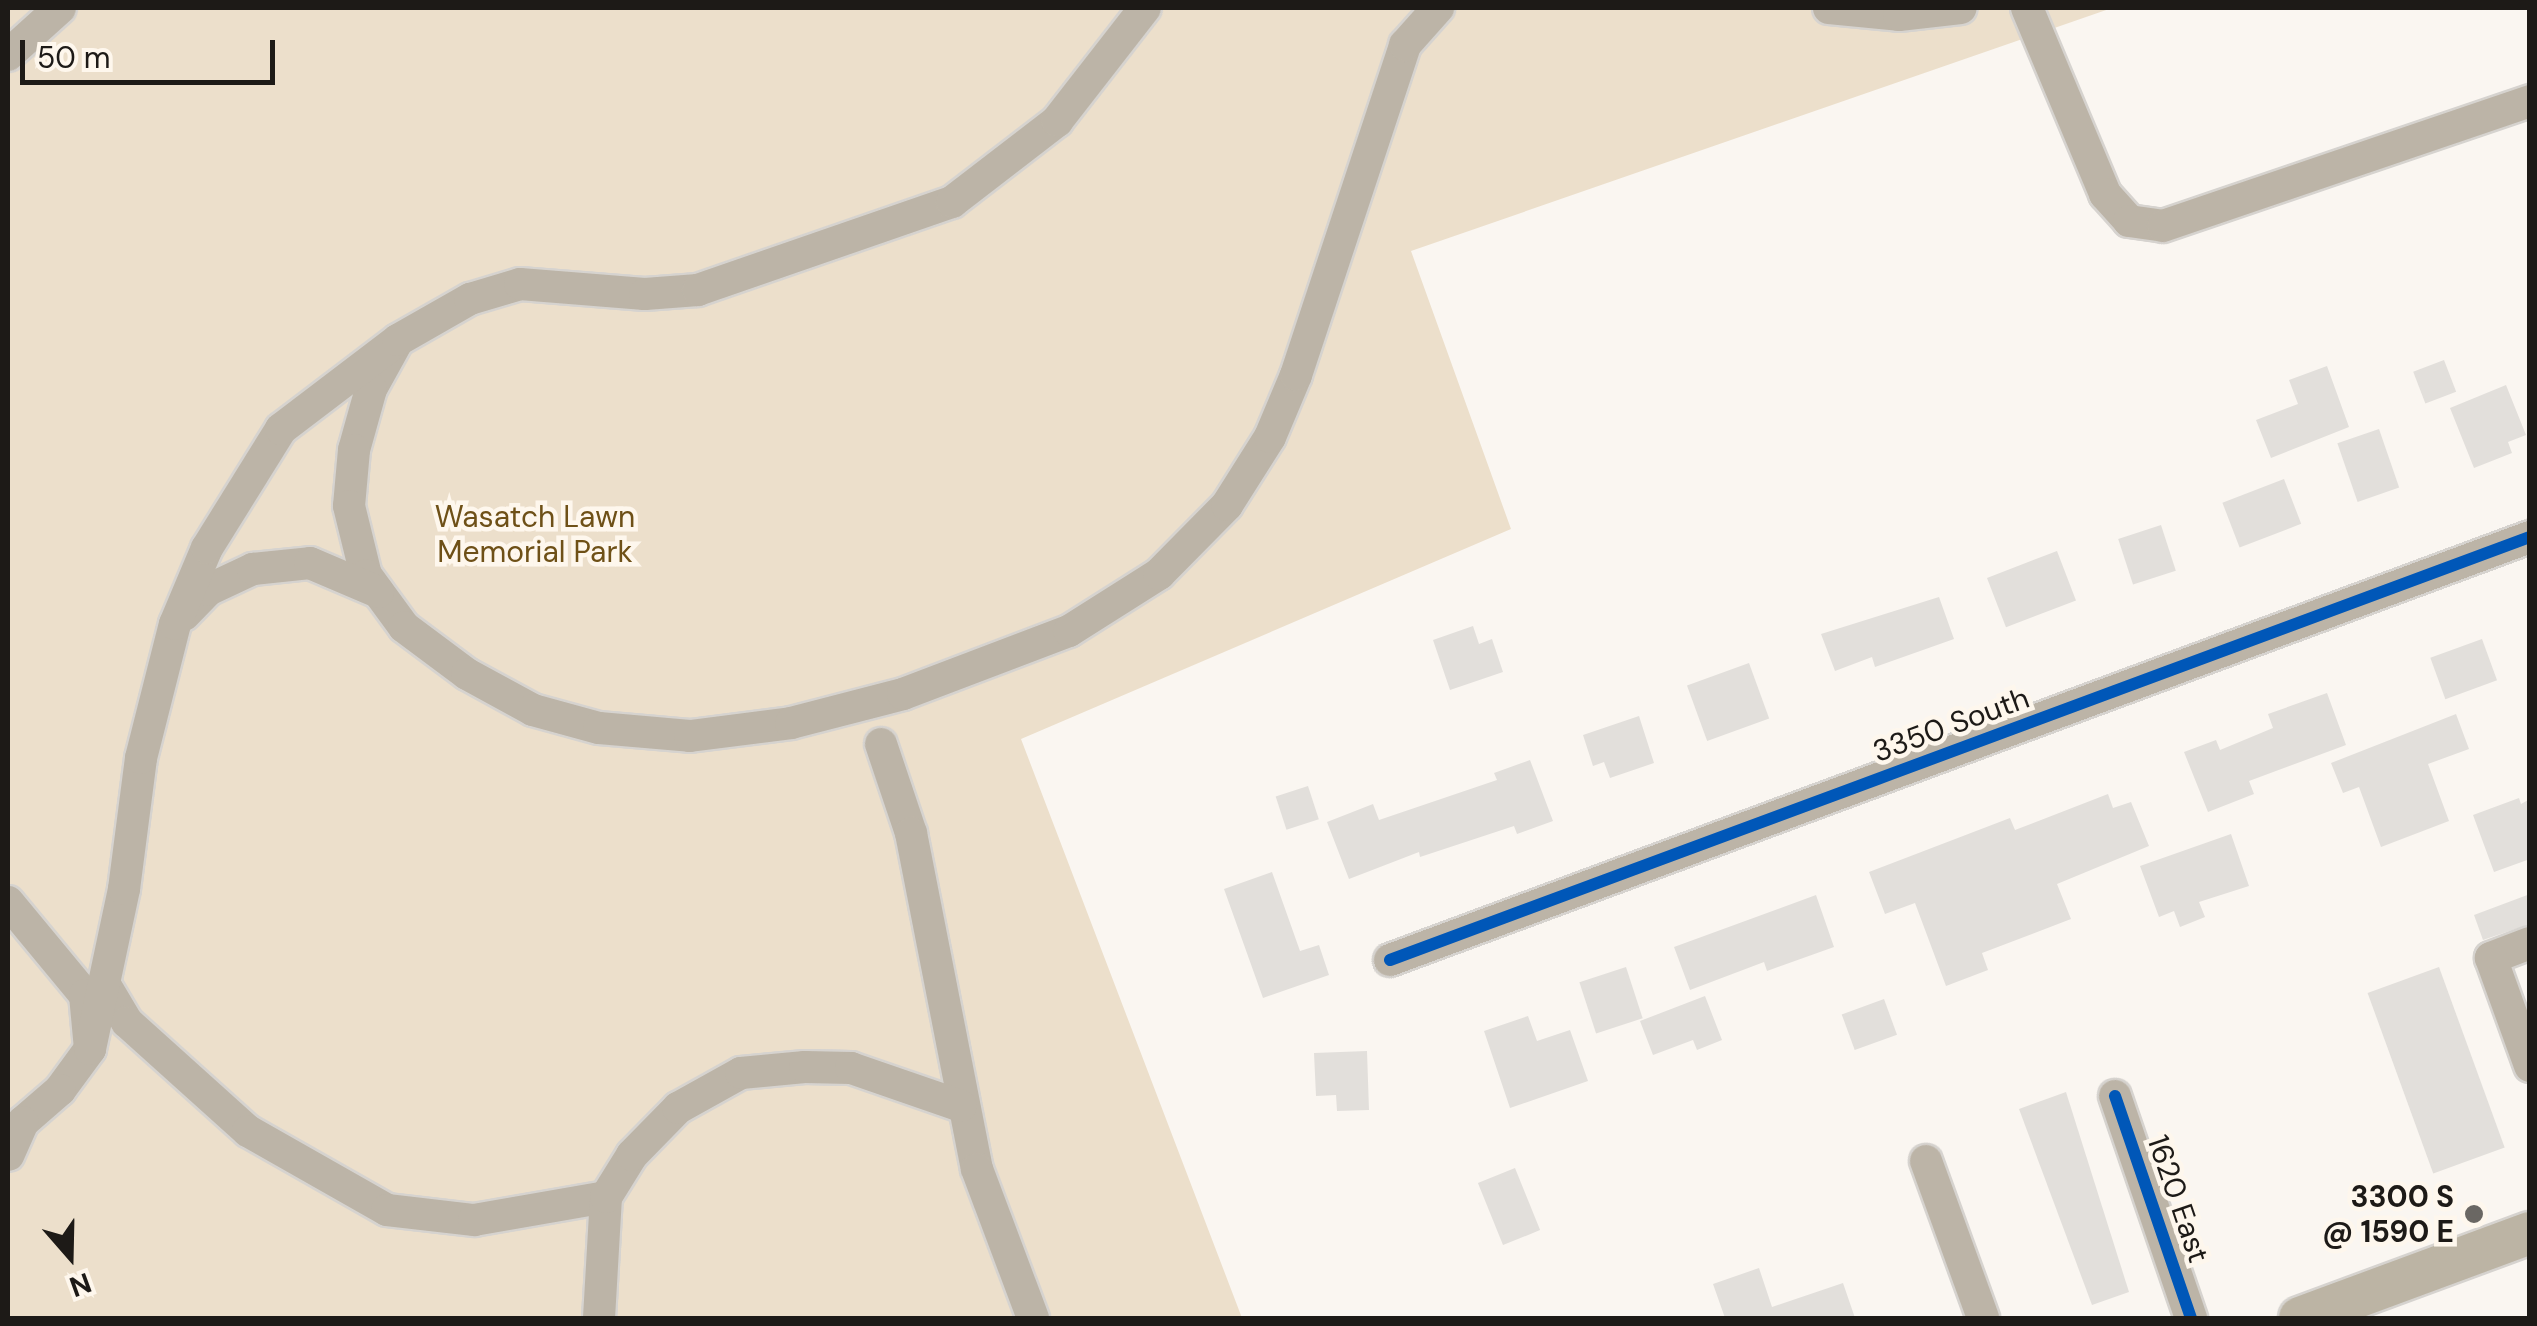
<!DOCTYPE html>
<html>
<head>
<meta charset="utf-8">
<style>
  body { margin:0 }
  #map { position:relative; width:2537px; height:1326px; overflow:hidden; background:#faf6f1; font-family:"DM Sans",sans-serif }
  div>[style] { position:absolute }
  .green>* { inset:0; background:#ecdfcb }
  .building>* { inset:0; background:#e2dfdb; transform-origin:0 0 }
  .roads { filter:drop-shadow(2px 0 #d6d3cf) drop-shadow(-2px 0 #d6d3cf) drop-shadow(0 2px #d6d3cf) drop-shadow(0 -2px #d6d3cf) }
  .minor>* { height:32px; margin:-16px; padding:0 16px; transform-origin:16px; border-radius:16px; background:#bcb4a7 }
  .major>* { height:42px; margin:-21px; padding:0 21px; transform-origin:21px; border-radius:21px; background:#bcb4a4 }
  .cycleway>* { height:12px; margin:-6px; padding:0 6px; transform-origin:6px; border-radius:6px; background:#0057b8 }
  .dots>* { width:28px; height:28px; translate:-50% -50%; box-sizing:border-box; border:5px solid #fef7ed; border-radius:50% }
  span { translate:-50% -50%; white-space:nowrap; text-align:center; line-height:1.15; -webkit-text-stroke:9px #fef7ed; paint-order:stroke }
  .park-label { font-size:30px; color:#6e5017 }
  .street-label { font-size:30px; color:#1d1a17 }
  .poi-label { font-size:30px; color:#1d1a17; font-weight:700 }
  .right { translate:-100% -50%; text-align:right }
  .frame { position:absolute; inset:0; border:10px solid #1d1a17; pointer-events:none }
  .north { position:absolute; left:20px; top:1206px; width:100px; height:100px; -webkit-text-stroke:8px #fef7ed; paint-order:stroke; rotate:160deg; font-size:28px; font-weight:700; line-height:40px; text-align:center; color:#1d1a17 }
  .north::after { content:''; display:block; margin:auto; width:35px; height:45px; background:#1d1a17; clip-path:polygon(50% 0,100% 100%,50% 72%,0 100%) }
  .scale { position:absolute; left:20px; top:40px; width:255px; height:45px; box-sizing:border-box; border:5px solid #1d1a17; border-top:0; padding-left:12px; font-size:30px; line-height:35px; white-space:nowrap; color:#1d1a17; -webkit-text-stroke:8px #fef7ed; paint-order:stroke }
</style>
</head>
<body>
<div id="map">
  <div class="green">
    <i style="clip-path:polygon(8px 8px,2112px 8px,1411px 251px,1511px 529px,1021px 739px,1242px 1318px,8px 1318px)"></i>
  </div>
  <div class="building">
    <i style="left:2444px;top:360px;width:34px;height:33px;rotate:69deg"></i>
    <i style="clip-path:polygon(2327px 366px,2349px 427px,2271px 458px,2256px 420px,2298px 404px,2289px 380px)"></i>
    <i style="clip-path:polygon(2506px 385px,2526px 435px,2508px 442px,2512px 453px,2474px 468px,2450px 408px)"></i>
    <i style="left:2379px;top:429px;width:62px;height:44px;rotate:71deg"></i>
    <i style="left:2284px;top:479px;width:48px;height:66px;rotate:69deg"></i>
    <i style="left:2161px;top:525px;width:48px;height:45px;rotate:72deg"></i>
    <i style="left:2057px;top:551px;width:53px;height:75px;rotate:69deg"></i>
    <i style="clip-path:polygon(1939px 597px,1954px 639px,1875px 667px,1872px 657px,1835px 671px,1821px 634px)"></i>
    <i style="clip-path:polygon(1473px 626px,1479px 644px,1492px 639px,1503px 672px,1450px 690px,1433px 640px)"></i>
    <i style="left:2482px;top:639px;width:44px;height:55px;rotate:70deg"></i>
    <i style="left:1749px;top:663px;width:59px;height:66px;rotate:70deg"></i>
    <i style="clip-path:polygon(2327px 693px,2346px 745px,2249px 781px,2254px 794px,2208px 812px,2184px 752px,2216px 740px,2220px 750px,2273px 728px,2268px 714px)"></i>
    <i style="clip-path:polygon(2456px 714px,2469px 749px,2428px 764px,2449px 821px,2381px 847px,2359px 787px,2343px 793px,2331px 763px)"></i>
    <i style="clip-path:polygon(1639px 716px,1654px 763px,1610px 778px,1604px 762px,1593px 766px,1583px 735px)"></i>
    <i style="clip-path:polygon(1530px 760px,1553px 821px,1517px 834px,1514px 826px,1420px 857px,1419px 852px,1349px 879px,1327px 822px,1373px 804px,1379px 820px,1497px 780px,1494px 773px)"></i>
    <i style="left:1308px;top:786px;width:35px;height:34px;rotate:72deg"></i>
    <i style="clip-path:polygon(2108px 794px,2113px 808px,2131px 802px,2149px 846px,2057px 884px,2071px 919px,1982px 953px,1988px 970px,1946px 986px,1915px 903px,1885px 914px,1869px 872px,2010px 818px,2015px 830px)"></i>
    <i style="clip-path:polygon(2519px 798px,2521px 804px,2530px 799px,2530px 859px,2494px 872px,2473px 815px)"></i>
    <i style="clip-path:polygon(2231px 834px,2249px 886px,2199px 902px,2205px 917px,2180px 927px,2174px 911px,2159px 917px,2140px 866px)"></i>
    <i style="clip-path:polygon(1272px 872px,1300px 951px,1319px 945px,1329px 975px,1263px 998px,1224px 889px)"></i>
    <i style="clip-path:polygon(2530px 894px,2530px 924px,2483px 940px,2474px 915px)"></i>
    <i style="clip-path:polygon(1816px 895px,1834px 947px,1767px 971px,1764px 962px,1690px 990px,1674px 947px)"></i>
    <i style="left:1626px;top:967px;width:54px;height:49px;rotate:72deg"></i>
    <i style="left:2439px;top:967px;width:192px;height:76px;rotate:70deg"></i>
    <i style="clip-path:polygon(1705px 996px,1722px 1040px,1697px 1050px,1693px 1040px,1653px 1055px,1640px 1021px)"></i>
    <i style="left:1884px;top:999px;width:38px;height:45px;rotate:70deg"></i>
    <i style="clip-path:polygon(1528px 1016px,1537px 1041px,1570px 1030px,1588px 1081px,1510px 1108px,1484px 1031px)"></i>
    <i style="clip-path:polygon(1367px 1051px,1369px 1110px,1337px 1111px,1336px 1095px,1316px 1096px,1314px 1053px)"></i>
    <i style="clip-path:polygon(2066px 1092px,2129px 1292px,2092px 1305px,2019px 1109px)"></i>
    <i style="left:1515px;top:1168px;width:67px;height:40px;rotate:68deg"></i>
    <i style="clip-path:polygon(1759px 1268px,1772px 1307px,1843px 1283px,1855px 1318px,1725px 1318px,1713px 1284px)"></i>
  </div>
  <div class="roads">
    <div class="minor">
      <i style="left:1829px;top:8px;width:70px;rotate:5.7deg"></i>
      <i style="left:1899px;top:15px;width:62px;rotate:-6.4deg"></i>
      <i style="left:2027px;top:8px;width:202px;rotate:67.2deg"></i>
      <i style="left:2105px;top:194px;width:36px;rotate:48deg"></i>
      <i style="left:2129px;top:221px;width:34px;rotate:8deg"></i>
      <i style="left:2163px;top:226px;width:388px;rotate:-18.8deg"></i>
      <i style="left:8px;top:55px;width:70px;rotate:-42.1deg"></i>
      <i style="left:398px;top:340px;width:56px;rotate:118.9deg"></i>
      <i style="left:371px;top:389px;width:63px;rotate:105.6deg"></i>
      <i style="left:354px;top:450px;width:56px;rotate:95.1deg"></i>
      <i style="left:349px;top:506px;width:71px;rotate:76.2deg"></i>
      <i style="left:366px;top:575px;width:64px;rotate:53.8deg"></i>
      <i style="left:404px;top:627px;width:79px;rotate:36.7deg"></i>
      <i style="left:467px;top:674px;width:75px;rotate:28.6deg"></i>
      <i style="left:533px;top:710px;width:68px;rotate:15.3deg"></i>
      <i style="left:599px;top:728px;width:91px;rotate:5deg"></i>
      <i style="left:690px;top:736px;width:102px;rotate:-7.3deg"></i>
      <i style="left:791px;top:723px;width:116px;rotate:-14.5deg"></i>
      <i style="left:903px;top:694px;width:178px;rotate:-20.8deg"></i>
      <i style="left:1069px;top:631px;width:107px;rotate:-32.3deg"></i>
      <i style="left:1159px;top:574px;width:97px;rotate:-45.4deg"></i>
      <i style="left:1227px;top:505px;width:80px;rotate:-57.7deg"></i>
      <i style="left:1270px;top:437px;width:67px;rotate:-67.2deg"></i>
      <i style="left:1296px;top:375px;width:348px;rotate:-71.7deg"></i>
      <i style="left:1405px;top:45px;width:50px;rotate:-48.3deg"></i>
      <i style="left:184px;top:615px;width:35px;rotate:-46deg"></i>
      <i style="left:208px;top:590px;width:50px;rotate:-25deg"></i>
      <i style="left:253px;top:569px;width:57px;rotate:-6deg"></i>
      <i style="left:310px;top:563px;width:74px;rotate:23.1deg"></i>
      <i style="left:881px;top:744px;width:94px;rotate:71.4deg"></i>
      <i style="left:911px;top:833px;width:342px;rotate:78.9deg"></i>
      <i style="left:977px;top:1169px;width:159px;rotate:69.4deg"></i>
      <i style="left:8px;top:902px;width:121px;rotate:50.4deg"></i>
      <i style="left:85px;top:995px;width:54px;rotate:84.7deg"></i>
      <i style="left:90px;top:1049px;width:51px;rotate:126.2deg"></i>
      <i style="left:60px;top:1090px;width:49px;rotate:139.1deg"></i>
      <i style="left:23px;top:1122px;width:36px;rotate:114deg"></i>
      <i style="left:2530px;top:943px;width:42px;rotate:159deg"></i>
      <i style="left:2491px;top:958px;width:115px;rotate:70.1deg"></i>
      <i style="left:1390px;top:960px;width:1216px;rotate:-20.36deg"></i>
      <i style="left:105px;top:985px;width:43px;rotate:59.3deg"></i>
      <i style="left:127px;top:1022px;width:163px;rotate:42deg"></i>
      <i style="left:248px;top:1131px;width:160px;rotate:29.6deg"></i>
      <i style="left:387px;top:1210px;width:88px;rotate:6.6deg"></i>
      <i style="left:474px;top:1220px;width:134px;rotate:-9.9deg"></i>
      <i style="left:90px;top:1049px;width:164px;rotate:-78deg"></i>
      <i style="left:124px;top:889px;width:132px;rotate:-82.6deg"></i>
      <i style="left:141px;top:758px;width:138px;rotate:-75.8deg"></i>
      <i style="left:175px;top:624px;width:82px;rotate:-67.2deg"></i>
      <i style="left:207px;top:548px;width:140px;rotate:-58.1deg"></i>
      <i style="left:281px;top:429px;width:147px;rotate:-37.3deg"></i>
      <i style="left:398px;top:340px;width:83px;rotate:-29.7deg"></i>
      <i style="left:470px;top:299px;width:52px;rotate:-16.7deg"></i>
      <i style="left:520px;top:284px;width:125px;rotate:4.6deg"></i>
      <i style="left:645px;top:294px;width:53px;rotate:-4.3deg"></i>
      <i style="left:698px;top:290px;width:269px;rotate:-19.1deg"></i>
      <i style="left:952px;top:202px;width:133px;rotate:-37.6deg"></i>
      <i style="left:1057px;top:121px;width:143px;rotate:-52.1deg"></i>
      <i style="left:2115px;top:1096px;width:235px;rotate:71.1deg"></i>
      <i style="left:1926px;top:1161px;width:167px;rotate:70deg"></i>
      <i style="left:599px;top:1318px;width:121px;rotate:-86.7deg"></i>
      <i style="left:606px;top:1197px;width:49px;rotate:-58.2deg"></i>
      <i style="left:632px;top:1155px;width:66px;rotate:-45.6deg"></i>
      <i style="left:678px;top:1108px;width:72px;rotate:-29.1deg"></i>
      <i style="left:741px;top:1073px;width:64px;rotate:-5.4deg"></i>
      <i style="left:805px;top:1067px;width:46px;rotate:1.2deg"></i>
      <i style="left:851px;top:1068px;width:116px;rotate:19.1deg"></i>
    </div>
    <div class="major">
      <i style="left:2300px;top:1318px;width:245px;rotate:-20.3deg"></i>
    </div>
  </div>
  <div class="cycleway">
    <i style="left:1390px;top:960px;width:1216px;rotate:-20.36deg"></i>
    <i style="left:2115px;top:1096px;width:235px;rotate:71.1deg"></i>
  </div>
  <div class="dots">
    <i style="left:2474px;top:1214px;background:#6a6763"></i>
  </div>
  <div class="park-label">
    <span style="left:535px;top:534px">Wasatch Lawn<br>Memorial Park</span>
  </div>
  <div class="street-label">
    <span style="left:1951px;top:725px;rotate:-20deg">3350 South</span>
    <span style="left:2178px;top:1199px;rotate:71deg">1620 East</span>
  </div>
  <div class="poi-label">
    <span class="right" style="left:2454px;top:1214px">3300 S<br>@ 1590 E</span>
  </div>
  <div class="frame"></div>
  <div class="north">N</div>
  <div class="scale">50 m</div>
</div>
</body>
</html>
